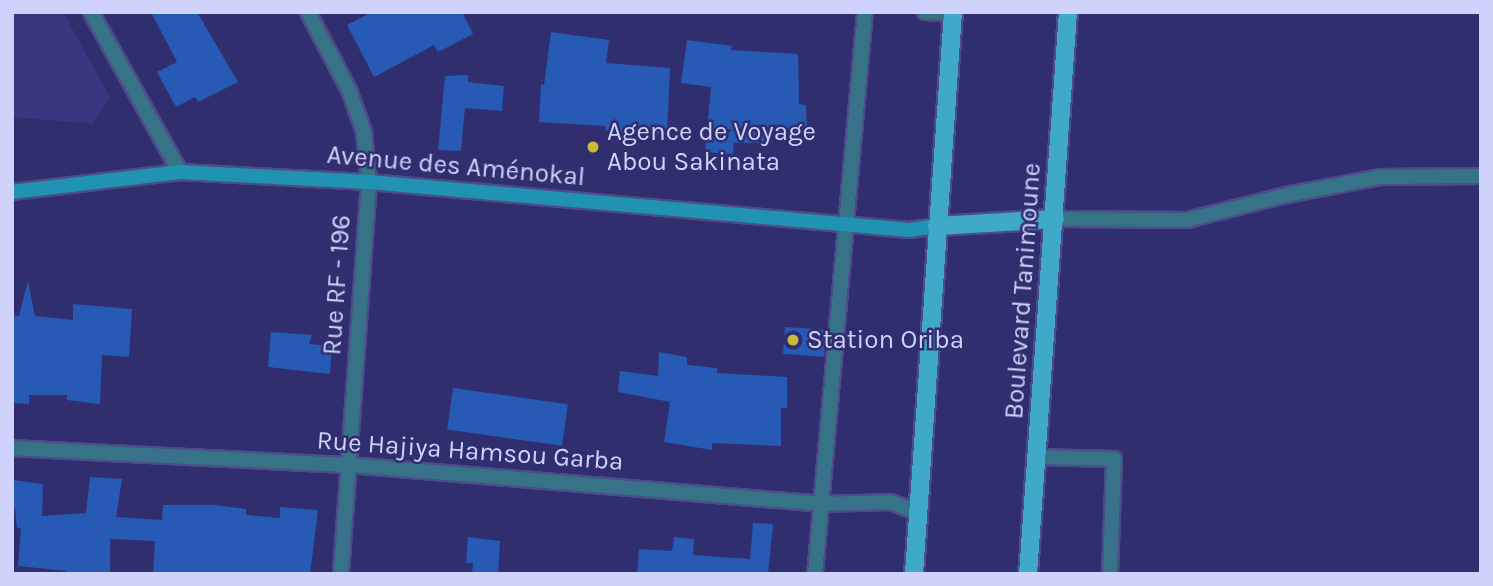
<!DOCTYPE html>
<html>
<head>
<meta charset="utf-8">
<style>
  body { margin:0 }
  #map { position:relative; width:1493px; height:586px; overflow:hidden; background:#312e6f; font-family:Karla,sans-serif }
  div>[style] { position:absolute }
  .built>* { inset:0; background:#3a367f }
  .building>* { inset:0; background:#275ab5; transform-origin:0 0 }
  .roads { filter:drop-shadow(2px 0 #4d4c88) drop-shadow(-2px 0 #4d4c88) drop-shadow(0 2px #4d4c88) drop-shadow(0 -2px #4d4c88) }
  .minor>* { height:14px; margin:-7px; padding:0 7px; transform-origin:7px; border-radius:7px; background:#367387 }
  .secondary>* { height:14px; margin:-7px; padding:0 7px; transform-origin:7px; border-radius:7px; background:#2193b2 }
  .primary>* { height:18px; margin:-9px; padding:0 9px; transform-origin:9px; border-radius:9px; background:#3ea9c8 }
  .dots>* { width:19px; height:19px; translate:-50% -50%; box-sizing:border-box; border:4px solid #312e6f; border-radius:50% }
  span { translate:-50% -50%; white-space:nowrap; text-align:center; line-height:1.15; -webkit-text-stroke:5px #312e6f; paint-order:stroke }
  .poi-label { font-size:26px; color:#cfd2fa }
  .left { translate:0 -50%; text-align:left }
  .street-label { font-size:26px; color:#cfd2fa }
  .frame { position:absolute; inset:0; border:14px solid #cfd2fa; pointer-events:none }
</style>
</head>
<body>
<div id="map">
  <div class="built">
    <i style="clip-path:polygon(12px 12px,63px 12px,110px 97px,92px 124px,12px 117px)"></i>
  </div>
  <div class="building">
    <i style="clip-path:polygon(151px 12px,197px 12px,238px 82px,198px 102px,195px 97px,176px 107px,157px 72px,177px 62px)"></i>
    <i style="clip-path:polygon(372px 12px,462px 12px,473px 34px,438px 52px,434px 45px,374px 77px,347px 25px)"></i>
    <i style="clip-path:polygon(551px 32px,609px 40px,606px 63px,670px 68px,667px 135px,633px 131px,632px 134px,606px 130px,605px 126px,539px 122px,541px 84px,544px 85px)"></i>
    <i style="clip-path:polygon(687px 40px,732px 46px,731px 50px,798px 54px,799px 104px,806px 105px,807px 130px,767px 127px,766px 143px,734px 143px,733px 154px,705px 152px,711px 87px,681px 83px)"></i>
    <i style="clip-path:polygon(468px 75px,468px 82px,504px 86px,502px 111px,465px 108px,461px 151px,438px 150px,445px 76px)"></i>
    <i style="clip-path:polygon(28px 281px,35px 316px,73px 320px,73px 304px,132px 309px,129px 357px,102px 355px,100px 404px,67px 400px,67px 395px,29px 395px,29px 404px,12px 403px,12px 315px,19px 316px)"></i>
    <i style="left:785px;top:327px;width:41px;height:27px;rotate:4deg"></i>
    <i style="clip-path:polygon(271px 332px,312px 335px,309px 344px,332px 346px,330px 374px,268px 367px)"></i>
    <i style="clip-path:polygon(659px 352px,687px 357px,687px 365px,717px 368px,717px 373px,787px 377px,787px 408px,781px 408px,781px 446px,712px 443px,712px 450px,664px 442px,670px 402px,618px 392px,620px 371px,658px 376px)"></i>
    <i style="left:453px;top:388px;width:116px;height:42px;rotate:8deg"></i>
    <i style="clip-path:polygon(90px 477px,122px 479px,116px 517px,162px 520px,163px 505px,215px 505px,246px 509px,246px 515px,280px 518px,280px 507px,318px 510px,310px 574px,153px 574px,155px 541px,110px 539px,110px 574px,67px 574px,67px 571px,18px 566px,21px 528px,17px 528px,15px 508px,12px 508px,12px 480px,43px 484px,42px 516px,86px 513px)"></i>
    <i style="clip-path:polygon(753px 523px,773px 524px,768px 574px,637px 574px,639px 549px,672px 551px,674px 537px,694px 539px,693px 555px,750px 559px)"></i>
    <i style="clip-path:polygon(468px 537px,500px 541px,498px 574px,472px 574px,473px 563px,466px 563px)"></i>
  </div>
  <div class="roads">
    <div class="minor">
      <i style="left:91px;top:12px;width:183px;rotate:60.9deg"></i>
      <i style="left:308px;top:12px;width:88px;rotate:62.3deg"></i>
      <i style="left:349px;top:90px;width:45px;rotate:70.3deg"></i>
      <i style="left:364px;top:132px;width:50px;rotate:84.3deg"></i>
      <i style="left:369px;top:182px;width:393px;rotate:94.1deg"></i>
      <i style="left:925px;top:12px;width:28px;rotate:4deg"></i>
      <i style="left:1055px;top:219px;width:132px;rotate:0.4deg"></i>
      <i style="left:1187px;top:220px;width:102px;rotate:-14.2deg"></i>
      <i style="left:1286px;top:195px;width:97px;rotate:-10.7deg"></i>
      <i style="left:1381px;top:177px;width:100px;rotate:-0.6deg"></i>
      <i style="left:12px;top:448px;width:337px;rotate:2.9deg"></i>
      <i style="left:349px;top:465px;width:474px;rotate:4.7deg"></i>
      <i style="left:821px;top:504px;width:70px;rotate:-1.6deg"></i>
      <i style="left:891px;top:502px;width:22px;rotate:22deg"></i>
      <i style="left:911px;top:510px;width:12px;rotate:-48deg"></i>
      <i style="left:1037px;top:457px;width:77px;rotate:1.5deg"></i>
      <i style="left:1114px;top:459px;width:115px;rotate:92deg"></i>
      <i style="left:815px;top:574px;width:564px;rotate:-84.92deg"></i>
    </div>
    <div class="secondary">
      <i style="left:12px;top:192px;width:169px;rotate:-6.8deg"></i>
      <i style="left:180px;top:172px;width:189px;rotate:3deg"></i>
      <i style="left:369px;top:182px;width:542px;rotate:5.08deg"></i>
      <i style="left:909px;top:230px;width:28px;rotate:-8deg"></i>
    </div>
    <div class="primary">
      <i style="left:937px;top:226px;width:118px;rotate:-3.4deg"></i>
      <i style="left:914px;top:574px;width:563px;rotate:-86.03deg"></i>
      <i style="left:1028px;top:574px;width:563px;rotate:-85.93deg"></i>
    </div>
  </div>
  <div class="dots">
    <i style="left:593px;top:147px;background:#cbb939"></i>
    <i style="left:793px;top:340px;background:#cbb939"></i>
  </div>
  <div class="poi-label">
    <span class="left" style="left:607px;top:147px">Agence de Voyage<br>Abou Sakinata</span>
    <span class="left" style="left:807px;top:340px">Station Oriba</span>
  </div>
  <div class="street-label">
    <span style="left:456px;top:166px;rotate:5deg">Avenue des Aménokal</span>
    <span style="left:337px;top:285px;rotate:-86deg">Rue RF - 196</span>
    <span style="left:1023px;top:291px;rotate:-86deg">Boulevard Tanimoune</span>
    <span style="left:470px;top:451px;rotate:4deg">Rue Hajiya Hamsou Garba</span>
  </div>
  <div class="frame"></div>
</div>
</body>
</html>
